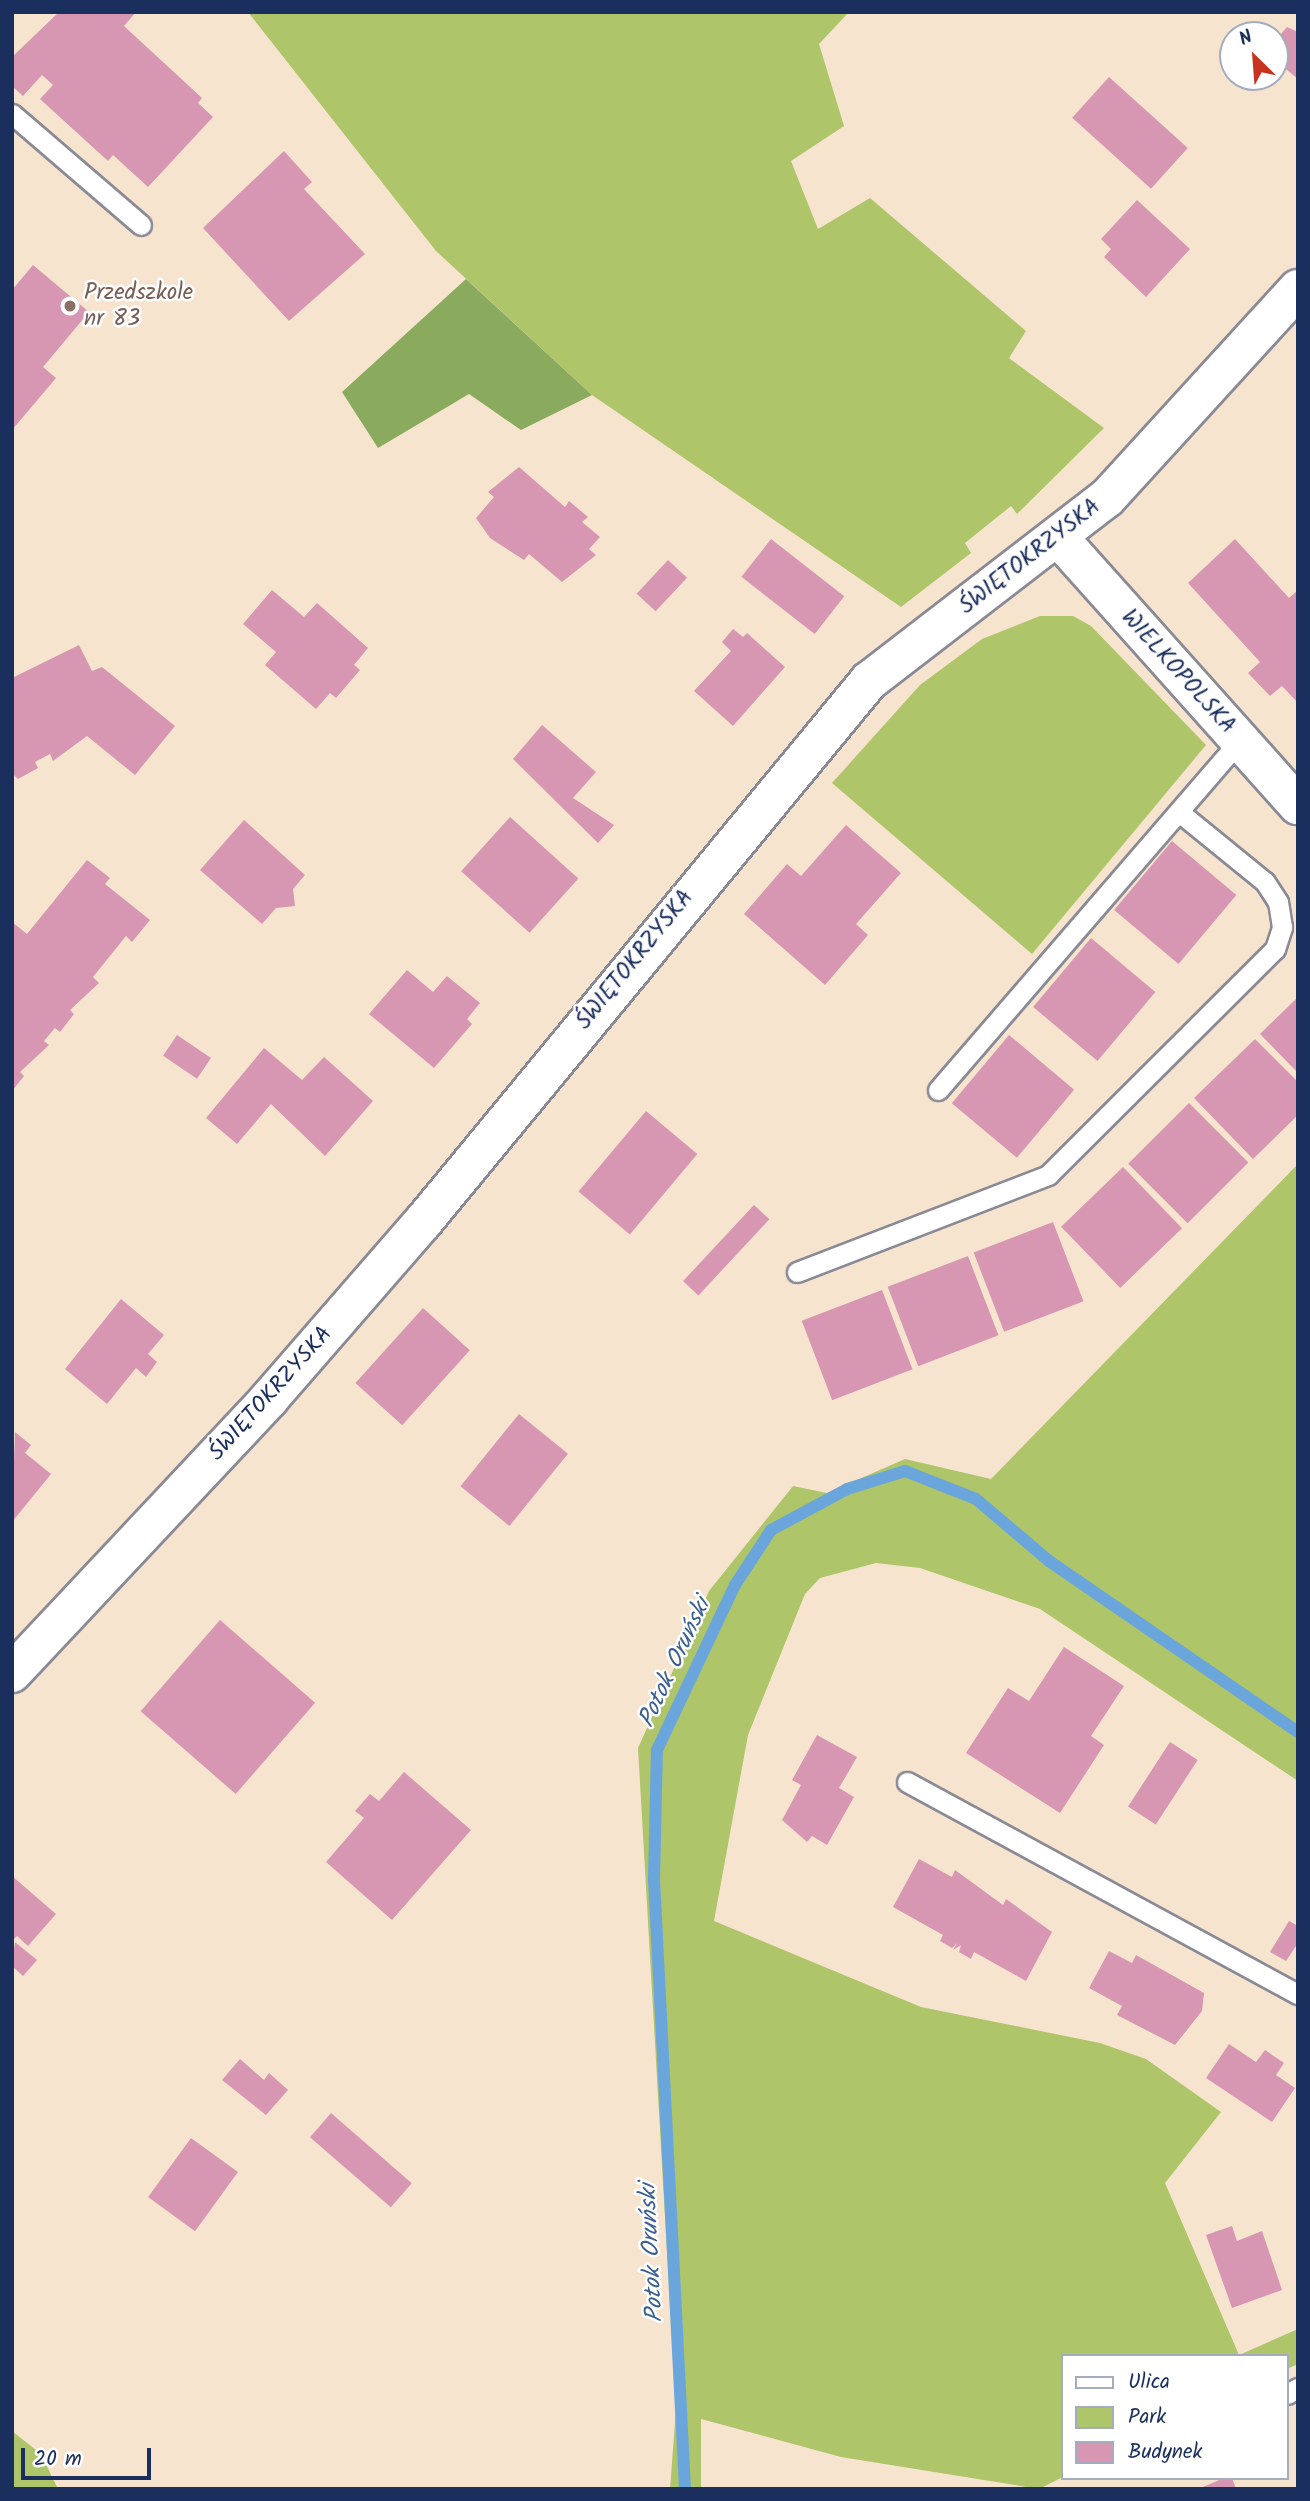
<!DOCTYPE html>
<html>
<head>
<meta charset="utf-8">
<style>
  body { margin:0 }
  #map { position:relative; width:1310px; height:2501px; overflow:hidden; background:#f7e4cf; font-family:Kalam,sans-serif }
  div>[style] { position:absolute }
  .green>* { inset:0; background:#aec56a }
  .forest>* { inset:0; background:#8aaa5e }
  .stream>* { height:12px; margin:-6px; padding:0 6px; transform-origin:6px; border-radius:6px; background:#6aa6db }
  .building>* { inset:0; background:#d797b3; transform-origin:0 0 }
  .roads { filter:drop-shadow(2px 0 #898a96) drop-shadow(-2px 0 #898a96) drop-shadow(0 2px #898a96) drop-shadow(0 -2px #898a96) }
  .service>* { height:19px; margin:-9.5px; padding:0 9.5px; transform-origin:9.5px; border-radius:9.5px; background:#fff }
  .tertiary>* { height:38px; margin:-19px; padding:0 19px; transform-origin:19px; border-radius:19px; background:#fff }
  .secondary>* { height:38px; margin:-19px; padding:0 19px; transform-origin:19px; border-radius:19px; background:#fff }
  .dots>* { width:19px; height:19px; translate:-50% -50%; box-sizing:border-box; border:4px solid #fff; border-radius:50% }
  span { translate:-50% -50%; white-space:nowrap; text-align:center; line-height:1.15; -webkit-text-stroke:5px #fff; paint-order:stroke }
  .education-label { font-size:23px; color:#785e54 }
  .left { translate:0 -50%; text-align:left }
  .street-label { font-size:23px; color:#1b2f5e }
  .water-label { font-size:24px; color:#3b5f90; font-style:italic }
  .frame { position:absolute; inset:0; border:14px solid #1b2f5e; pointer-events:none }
  .legend { position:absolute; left:1061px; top:2354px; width:228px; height:126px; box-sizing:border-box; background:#fff; border:2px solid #a4acbf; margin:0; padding:9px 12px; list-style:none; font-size:21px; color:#1b2f5e }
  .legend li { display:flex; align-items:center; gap:14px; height:35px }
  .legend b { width:35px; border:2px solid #a4acbf }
  .north { position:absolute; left:1219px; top:21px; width:70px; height:70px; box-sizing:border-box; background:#fff; border:2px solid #a4acbf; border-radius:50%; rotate:335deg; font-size:19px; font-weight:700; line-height:28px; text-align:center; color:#1b2f5e }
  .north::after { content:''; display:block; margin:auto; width:24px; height:32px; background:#c8321e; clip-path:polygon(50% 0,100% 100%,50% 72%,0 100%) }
  .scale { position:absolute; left:21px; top:2448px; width:130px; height:32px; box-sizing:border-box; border:4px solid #1b2f5e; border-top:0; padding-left:9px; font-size:21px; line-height:24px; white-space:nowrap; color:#1b2f5e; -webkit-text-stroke:5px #fff; paint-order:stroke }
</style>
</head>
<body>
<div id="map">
  <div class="green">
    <i style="clip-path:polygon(248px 12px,849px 12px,819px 44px,844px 126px,791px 161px,818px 229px,870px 198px,1026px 331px,1009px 358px,1104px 428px,1017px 514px,1011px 506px,965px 543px,971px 553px,901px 607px,592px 395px,436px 251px)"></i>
    <i style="clip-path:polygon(1040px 616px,1073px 616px,1091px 626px,1206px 745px,1032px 954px,832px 783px,920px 685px,982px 639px)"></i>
    <i style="clip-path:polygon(1298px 1164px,1298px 1781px,1040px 1609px,920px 1568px,876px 1563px,820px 1578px,805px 1594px,748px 1735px,714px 1921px,921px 2007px,1100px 2043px,1146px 2059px,1221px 2112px,1165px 2183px,1239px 2355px,1298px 2329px,1298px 2364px,1287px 2369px,1287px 2356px,1063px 2356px,1063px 2477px,1039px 2489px,841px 2457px,701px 2419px,701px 2489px,670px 2489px,676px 2409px,638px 1748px,709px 1591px,793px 1486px,827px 1493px,905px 1459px,991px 1479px)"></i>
    <i style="clip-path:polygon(12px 2431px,41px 2454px,58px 2489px,12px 2489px)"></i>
  </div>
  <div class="forest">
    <i style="clip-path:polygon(466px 279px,592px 395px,521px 430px,469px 394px,378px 448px,342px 392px)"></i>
  </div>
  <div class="stream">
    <i style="left:685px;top:2489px;width:611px;rotate:-92.91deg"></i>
    <i style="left:654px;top:1879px;width:129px;rotate:-88.7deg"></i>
    <i style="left:657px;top:1750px;width:183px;rotate:-64.7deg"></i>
    <i style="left:735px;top:1585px;width:66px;rotate:-56.8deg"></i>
    <i style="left:771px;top:1530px;width:86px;rotate:-28.3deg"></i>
    <i style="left:847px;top:1489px;width:61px;rotate:-17.2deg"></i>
    <i style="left:905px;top:1471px;width:76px;rotate:21.5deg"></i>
    <i style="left:976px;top:1499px;width:96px;rotate:40.3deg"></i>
    <i style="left:1049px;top:1561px;width:302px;rotate:34.5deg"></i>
  </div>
  <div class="building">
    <i style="clip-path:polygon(59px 12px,136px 12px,124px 26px,202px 98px,198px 103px,213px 117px,148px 187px,113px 155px,108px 161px,40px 99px,53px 85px,42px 75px,23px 96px,12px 86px,12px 57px)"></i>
    <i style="clip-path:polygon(1287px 27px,1298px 32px,1298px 79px,1275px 60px,1275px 41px)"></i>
    <i style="left:1109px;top:77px;width:106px;height:55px;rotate:42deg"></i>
    <i style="clip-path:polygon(284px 151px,312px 182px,304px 189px,365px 254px,289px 321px,203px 228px)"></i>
    <i style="clip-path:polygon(1137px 200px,1190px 249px,1146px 297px,1104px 257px,1111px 249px,1101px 239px)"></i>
    <i style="clip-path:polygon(33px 265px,89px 312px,43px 367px,56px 378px,12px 430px,12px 290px)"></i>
    <i style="clip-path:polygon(519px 467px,565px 507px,569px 501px,588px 517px,582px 522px,600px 537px,589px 549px,596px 555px,562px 582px,529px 554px,524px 560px,490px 538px,476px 518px,494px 497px,488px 492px)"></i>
    <i style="left:771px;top:539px;width:93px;height:48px;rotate:38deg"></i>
    <i style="clip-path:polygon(1235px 539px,1289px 598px,1298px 590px,1298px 703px,1282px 686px,1270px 696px,1248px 673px,1260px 662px,1188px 583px)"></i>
    <i style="left:668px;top:560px;width:26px;height:46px;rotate:43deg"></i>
    <i style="clip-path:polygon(272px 590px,304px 617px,317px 603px,368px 648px,354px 665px,360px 670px,336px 698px,330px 693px,316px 709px,265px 665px,276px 652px,243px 624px)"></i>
    <i style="clip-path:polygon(733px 629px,743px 637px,747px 633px,785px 667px,733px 726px,694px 691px,731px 651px,722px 642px)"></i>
    <i style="clip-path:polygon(79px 645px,92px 671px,102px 667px,175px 726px,135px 775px,87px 736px,53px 761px,50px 754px,35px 762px,38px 768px,18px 779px,12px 773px,12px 678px)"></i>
    <i style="clip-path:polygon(542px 725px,596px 772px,573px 798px,614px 825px,598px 843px,513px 759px)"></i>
    <i style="left:510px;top:817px;width:92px;height:73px;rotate:42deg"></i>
    <i style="clip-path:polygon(244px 820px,305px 875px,293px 889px,295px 906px,276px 908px,262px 924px,200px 870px)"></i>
    <i style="clip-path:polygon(846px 825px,901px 873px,856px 924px,868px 935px,825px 985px,744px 914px,787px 864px,801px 876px)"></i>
    <i style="left:1172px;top:841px;width:84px;height:90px;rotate:40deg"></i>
    <i style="clip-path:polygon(87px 860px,110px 878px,105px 884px,150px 920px,132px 942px,126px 936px,93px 977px,99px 983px,70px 1010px,74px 1014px,60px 1032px,55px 1028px,44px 1041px,49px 1045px,20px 1072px,24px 1076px,12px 1091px,12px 922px,27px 934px)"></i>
    <i style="left:1091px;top:938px;width:84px;height:90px;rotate:40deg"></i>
    <i style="clip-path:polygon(407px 970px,433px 992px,447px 976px,480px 1003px,467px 1019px,472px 1024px,434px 1068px,369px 1014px)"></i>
    <i style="clip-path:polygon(1298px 997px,1298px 1073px,1260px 1034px)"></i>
    <i style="left:177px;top:1035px;width:41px;height:25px;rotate:34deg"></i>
    <i style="left:1009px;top:1035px;width:85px;height:89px;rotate:40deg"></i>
    <i style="clip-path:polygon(1255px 1039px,1298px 1082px,1298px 1115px,1253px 1159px,1194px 1098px)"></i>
    <i style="clip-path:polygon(264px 1048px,302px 1080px,324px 1057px,373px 1101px,325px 1156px,271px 1104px,237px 1144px,206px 1118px)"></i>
    <i style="left:1189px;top:1103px;width:84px;height:86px;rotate:45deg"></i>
    <i style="left:646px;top:1111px;width:67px;height:105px;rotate:40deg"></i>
    <i style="left:1123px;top:1167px;width:85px;height:86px;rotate:46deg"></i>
    <i style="left:754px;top:1205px;width:21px;height:104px;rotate:43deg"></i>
    <i style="left:1053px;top:1222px;width:85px;height:85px;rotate:69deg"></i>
    <i style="left:968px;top:1256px;width:85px;height:86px;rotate:69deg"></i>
    <i style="left:882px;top:1290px;width:85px;height:86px;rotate:69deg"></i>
    <i style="clip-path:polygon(121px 1299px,164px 1335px,148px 1354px,157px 1362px,146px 1377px,136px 1368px,107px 1404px,65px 1369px)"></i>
    <i style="left:423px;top:1308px;width:63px;height:101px;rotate:42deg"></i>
    <i style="left:519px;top:1414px;width:63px;height:93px;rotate:39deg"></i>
    <i style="clip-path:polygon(15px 1432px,31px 1445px,25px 1453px,51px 1474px,12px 1522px)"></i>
    <i style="left:220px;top:1620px;width:126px;height:121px;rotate:41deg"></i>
    <i style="clip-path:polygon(1064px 1647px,1124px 1686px,1091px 1736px,1104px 1745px,1060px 1813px,966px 1753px,1008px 1688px,1029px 1701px)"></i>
    <i style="clip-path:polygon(817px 1735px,857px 1757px,839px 1788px,854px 1797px,827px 1845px,812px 1836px,807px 1842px,782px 1820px,801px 1785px,792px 1780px)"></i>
    <i style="left:1170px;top:1742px;width:33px;height:77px;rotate:33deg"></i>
    <i style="clip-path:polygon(404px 1772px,471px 1830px,392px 1920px,326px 1862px,364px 1818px,355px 1811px,370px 1794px,379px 1801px)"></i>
    <i style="clip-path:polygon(919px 1859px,952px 1877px,955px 1870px,1003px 1905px,1006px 1899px,1052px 1932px,1026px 1981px,974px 1952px,971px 1959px,959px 1952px,961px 1945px,953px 1950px,957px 1943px,952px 1948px,940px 1941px,943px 1935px,893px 1907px)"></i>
    <i style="clip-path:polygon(12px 1876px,56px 1914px,28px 1946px,17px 1936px,12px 1941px)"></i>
    <i style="clip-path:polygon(1289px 1921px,1298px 1926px,1298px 1943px,1286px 1961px,1270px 1952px)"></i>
    <i style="clip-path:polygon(15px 1942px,37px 1960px,23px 1976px,12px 1966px)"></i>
    <i style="clip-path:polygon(1109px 1951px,1132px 1963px,1136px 1955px,1204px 1993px,1202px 2011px,1175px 2045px,1117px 2015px,1122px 2006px,1089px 1988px)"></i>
    <i style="clip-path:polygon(1229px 2044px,1256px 2062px,1265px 2050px,1284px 2063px,1276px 2075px,1295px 2088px,1272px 2122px,1206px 2078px)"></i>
    <i style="clip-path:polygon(240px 2059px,264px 2080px,269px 2073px,288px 2090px,266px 2115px,222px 2080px)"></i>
    <i style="left:331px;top:2113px;width:107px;height:32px;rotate:41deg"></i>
    <i style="left:191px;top:2138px;width:58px;height:73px;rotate:36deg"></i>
    <i style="clip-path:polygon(1232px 2226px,1237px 2241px,1262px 2231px,1282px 2290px,1232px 2308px,1206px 2235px)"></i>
    <i style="clip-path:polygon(1232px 2478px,1236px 2489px,1198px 2489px,1224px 2478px)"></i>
  </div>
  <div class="roads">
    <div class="service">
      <i style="left:12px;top:114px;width:170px;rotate:40.7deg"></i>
      <i style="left:938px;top:1090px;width:461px;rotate:-49.2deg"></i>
      <i style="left:797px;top:1272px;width:269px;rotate:-21.1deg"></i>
      <i style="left:1048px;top:1175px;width:320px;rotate:-44.9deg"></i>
      <i style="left:1275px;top:949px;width:23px;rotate:-72deg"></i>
      <i style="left:1282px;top:927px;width:25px;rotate:-99deg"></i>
      <i style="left:1278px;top:902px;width:24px;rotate:-123deg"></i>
      <i style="left:1265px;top:882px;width:111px;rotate:-140.9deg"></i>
      <i style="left:907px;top:1782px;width:445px;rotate:28.5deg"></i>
      <i style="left:1287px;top:2394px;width:13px;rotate:-29deg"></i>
    </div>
    <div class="tertiary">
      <i style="left:1058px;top:537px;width:360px;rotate:48.2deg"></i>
    </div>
    <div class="secondary">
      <i style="left:12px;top:1673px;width:376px;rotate:-46.8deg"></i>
      <i style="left:269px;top:1399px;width:235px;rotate:-49deg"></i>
      <i style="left:423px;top:1222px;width:701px;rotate:-50.5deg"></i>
      <i style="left:869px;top:681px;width:300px;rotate:-37.6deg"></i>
      <i style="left:1107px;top:498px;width:283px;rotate:-47.6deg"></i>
    </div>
  </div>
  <div class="dots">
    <i style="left:70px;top:306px;background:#8d6e63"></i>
  </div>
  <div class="education-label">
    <span class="left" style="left:84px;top:306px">Przedszkole<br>nr 83</span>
  </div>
  <div class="street-label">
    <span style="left:1030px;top:557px;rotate:-38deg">ŚWIĘTOKRZYSKA</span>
    <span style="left:1178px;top:672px;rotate:48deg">WIELKOPOLSKA</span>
    <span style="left:635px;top:960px;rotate:-51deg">ŚWIĘTOKRZYSKA</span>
    <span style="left:271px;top:1394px;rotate:-48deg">ŚWIĘTOKRZYSKA</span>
  </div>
  <div class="water-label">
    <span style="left:675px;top:1663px;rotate:-65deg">Potok Oruński</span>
    <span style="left:652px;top:2253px;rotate:-93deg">Potok Oruński</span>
  </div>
  <div class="frame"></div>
  <ul class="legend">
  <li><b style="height:9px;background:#fff"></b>Ulica</li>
  <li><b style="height:19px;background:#aec56a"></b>Park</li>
  <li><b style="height:19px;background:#d797b3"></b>Budynek</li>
  </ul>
  <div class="north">N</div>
  <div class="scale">20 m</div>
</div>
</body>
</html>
